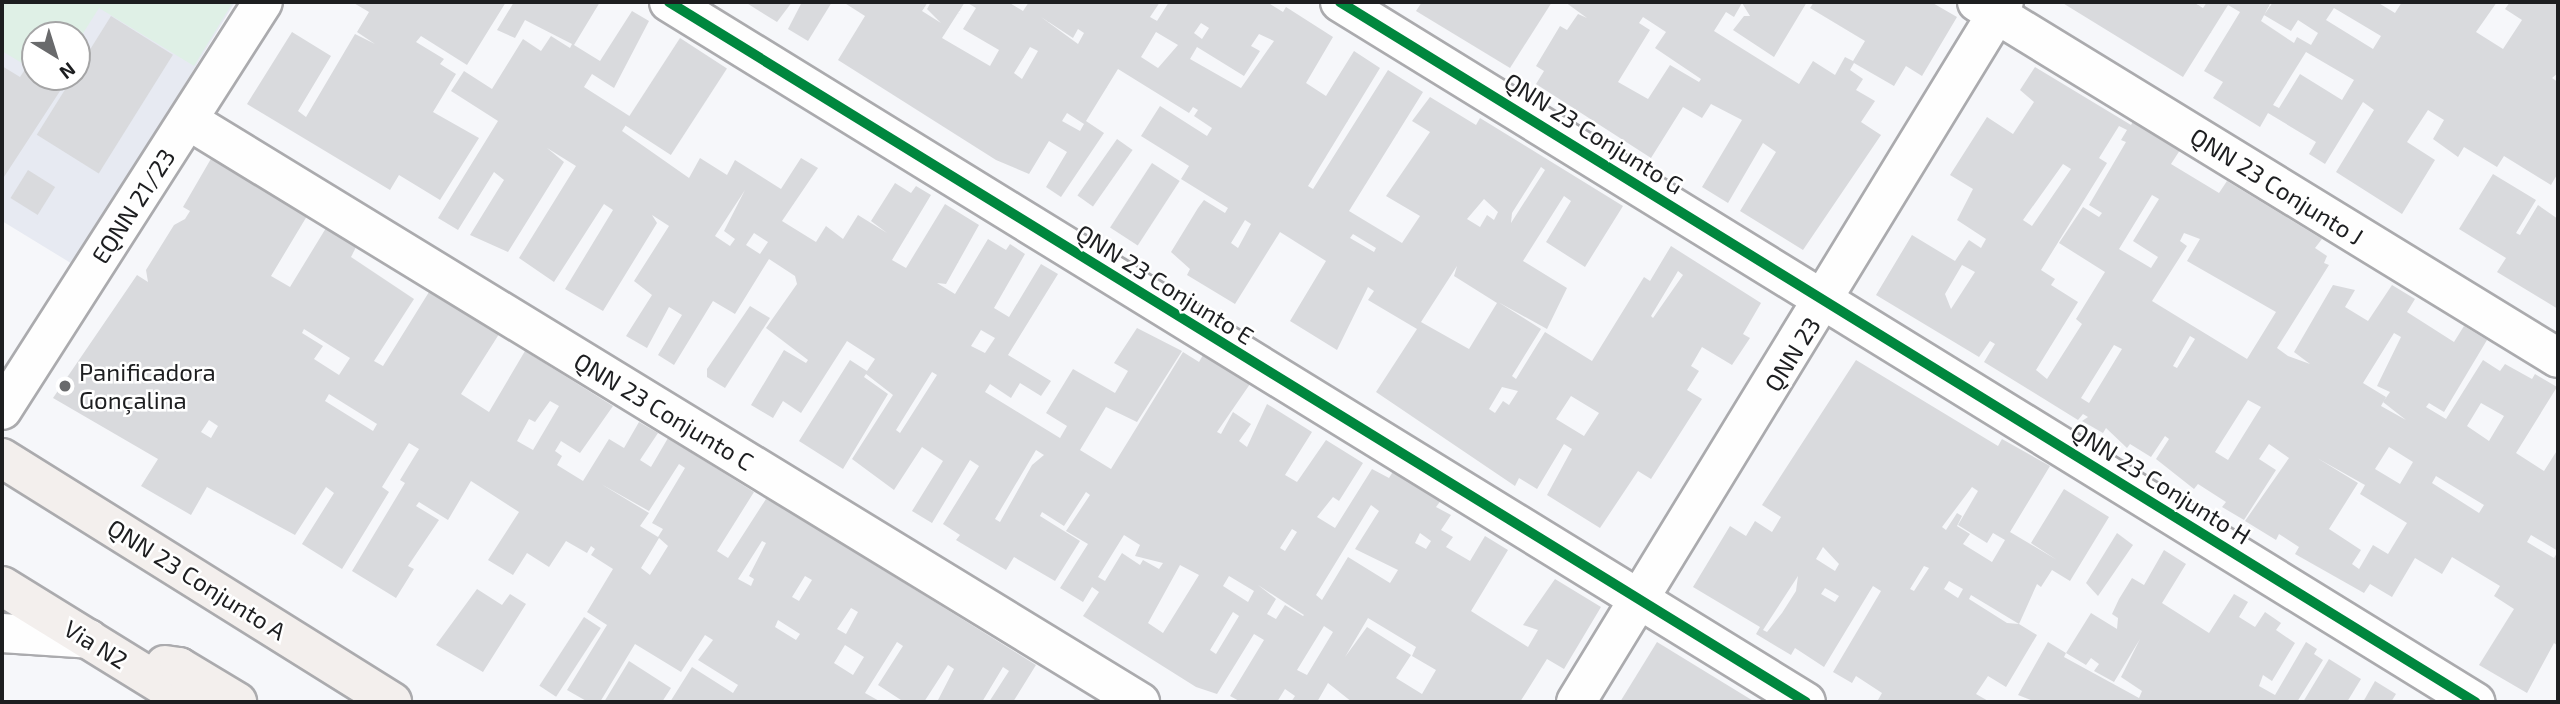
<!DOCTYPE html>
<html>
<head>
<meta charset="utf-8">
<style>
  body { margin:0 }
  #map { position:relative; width:2560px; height:704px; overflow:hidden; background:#f6f7fa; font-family:"Exo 2",sans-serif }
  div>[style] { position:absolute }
  .built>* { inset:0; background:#e7eaf2 }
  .green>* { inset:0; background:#dff0e6 }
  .building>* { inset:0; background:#d9dadd; transform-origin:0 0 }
  .roads { filter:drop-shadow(2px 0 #ababae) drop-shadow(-2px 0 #ababae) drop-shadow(0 2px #ababae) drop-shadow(0 -2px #ababae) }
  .minor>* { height:38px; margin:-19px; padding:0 19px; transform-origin:19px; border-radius:19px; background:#fefefe }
  .tertiary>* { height:38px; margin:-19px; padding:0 19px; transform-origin:19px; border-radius:19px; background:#fefefe }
  .secondary>* { height:38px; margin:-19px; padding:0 19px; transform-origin:19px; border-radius:19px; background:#f3efed }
  .cycleway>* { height:10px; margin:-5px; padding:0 5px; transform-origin:5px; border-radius:5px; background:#00873e }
  .dots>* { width:19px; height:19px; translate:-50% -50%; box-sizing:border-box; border:4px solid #fff; border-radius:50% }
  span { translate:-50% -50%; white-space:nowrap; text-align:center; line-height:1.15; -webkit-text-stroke:5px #fff; paint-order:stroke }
  .street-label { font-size:24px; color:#1d1e20 }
  .poi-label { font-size:24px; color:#1d1e20 }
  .left { translate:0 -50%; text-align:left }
  .frame { position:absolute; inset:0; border:4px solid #1d1e20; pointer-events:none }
  .north { position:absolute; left:21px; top:21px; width:70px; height:70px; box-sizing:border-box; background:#fff; border:2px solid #a5a5a6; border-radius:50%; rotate:142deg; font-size:19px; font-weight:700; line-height:28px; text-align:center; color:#1d1e20 }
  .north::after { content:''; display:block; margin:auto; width:24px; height:32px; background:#696a6c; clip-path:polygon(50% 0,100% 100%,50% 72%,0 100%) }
</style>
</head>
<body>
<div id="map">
  <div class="built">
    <i style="clip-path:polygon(evenodd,2px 2px,235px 2px,74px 265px,2px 221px,2px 2px,35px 35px,77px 35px,77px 77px,35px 77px,35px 35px)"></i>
  </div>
  <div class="green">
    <i style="clip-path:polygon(2px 2px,233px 2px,194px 66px,99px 8px,77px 43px,77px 35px,35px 35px,35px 71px,2px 51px)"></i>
  </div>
  <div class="building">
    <i style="clip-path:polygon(352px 2px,506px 2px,467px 65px,421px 36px,416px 42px,444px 59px,440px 64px,456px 74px,433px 112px,479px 138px,440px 200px,399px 175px,390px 190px,247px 104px,292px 32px,331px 56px,298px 111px,306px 117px,355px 34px,375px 44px,357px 32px,369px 12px)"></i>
    <i style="clip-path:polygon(evenodd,514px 2px,600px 2px,574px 45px,600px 61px,632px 11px,649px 21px,614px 88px,592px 74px,584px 87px,631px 117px,622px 131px,689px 178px,700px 158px,727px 175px,735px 160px,781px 189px,801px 158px,818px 168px,782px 221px,816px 242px,826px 226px,843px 239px,858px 215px,887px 233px,871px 221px,895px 183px,911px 193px,916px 186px,931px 195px,892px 260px,906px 268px,945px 204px,979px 225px,946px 284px,937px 283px,955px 294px,988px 239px,1006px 250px,1010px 244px,1025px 254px,994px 308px,1009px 317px,1041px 264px,1058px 274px,1008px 355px,1051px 381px,1041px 396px,1020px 383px,1011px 398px,990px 384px,985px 392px,1060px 438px,1067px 426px,1046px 413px,1073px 369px,1115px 393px,1128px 371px,1114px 363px,1137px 328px,1182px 351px,1137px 422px,1106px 407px,1080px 450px,1111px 469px,1183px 352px,1199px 362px,1203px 355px,1250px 384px,1217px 432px,1221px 434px,1233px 412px,1251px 424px,1239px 441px,1247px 447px,1267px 404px,1312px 432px,1285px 475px,1297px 482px,1326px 440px,1363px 463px,1339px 501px,1333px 497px,1317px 517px,1335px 528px,1372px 469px,1389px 478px,1394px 470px,1442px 499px,1436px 507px,1451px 515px,1441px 530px,1453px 537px,1446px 547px,1470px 561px,1485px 536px,1508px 550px,1471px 611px,1528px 647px,1538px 630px,1523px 625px,1555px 579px,1601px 607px,1564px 669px,1547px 659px,1520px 702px,1352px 702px,1328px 683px,1317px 702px,1291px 702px,1295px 696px,1285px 689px,1277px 702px,1241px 702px,1230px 696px,1264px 640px,1254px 634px,1217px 694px,1196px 687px,1083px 616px,1099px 592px,1092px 587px,1083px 602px,1060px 588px,1088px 544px,1066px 531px,1090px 495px,1086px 492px,1064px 526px,1042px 512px,1040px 516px,1080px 541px,1055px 581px,1014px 557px,1006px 570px,956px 540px,960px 535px,943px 524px,979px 466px,970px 460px,932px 523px,912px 511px,943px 461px,922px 447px,894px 490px,852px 459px,893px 395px,866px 374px,864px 377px,888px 394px,843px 469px,799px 441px,850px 360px,867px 371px,875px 359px,847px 341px,801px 413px,783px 401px,773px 418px,751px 405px,784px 350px,806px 363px,808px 360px,766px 328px,797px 284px,795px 276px,769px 259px,735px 314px,713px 301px,674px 365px,658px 355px,682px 315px,669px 307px,647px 348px,626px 336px,652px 295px,634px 281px,669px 226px,652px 215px,657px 223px,603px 311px,565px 289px,613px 210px,604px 204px,554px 282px,519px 258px,576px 166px,547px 148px,564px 162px,508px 252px,470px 235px,504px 180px,494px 172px,458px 230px,438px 218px,498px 121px,451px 91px,464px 71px,492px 89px,523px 39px,541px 51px,551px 36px,570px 48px,572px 44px,525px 20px,515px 38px,497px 30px,514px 2px,745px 190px,724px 231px,735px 239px,730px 246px,715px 236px,745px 190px,514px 2px,754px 233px,768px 242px,760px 254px,746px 245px,754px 233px,514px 2px,981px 330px,995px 338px,985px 353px,971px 346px,981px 330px,514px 2px,932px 372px,937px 375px,900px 433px,896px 430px,932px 372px,514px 2px,1036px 450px,1044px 455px,1032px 465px,1000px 522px,995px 519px,1036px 450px,514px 2px,1371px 505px,1379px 511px,1355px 549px,1398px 570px,1390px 583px,1348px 557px,1322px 600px,1316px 595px,1371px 505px,514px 2px,1292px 529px,1297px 532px,1285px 551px,1280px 548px,1292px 529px,514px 2px,1420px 533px,1431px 541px,1426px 549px,1415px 543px,1420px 533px,514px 2px,1124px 535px,1140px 545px,1135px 556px,1163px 563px,1159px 569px,1143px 560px,1140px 565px,1122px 553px,1105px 581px,1098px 577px,1124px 535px,514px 2px,1180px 565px,1199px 575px,1163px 633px,1148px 623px,1180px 565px,514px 2px,1229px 576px,1254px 591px,1248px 602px,1223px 586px,1229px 576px,514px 2px,1258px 585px,1304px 615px,1303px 616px,1285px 605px,1276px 619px,1267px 614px,1276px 599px,1258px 585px,514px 2px,1233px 612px,1239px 616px,1216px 654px,1210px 650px,1233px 612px,514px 2px,1368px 618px,1416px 647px,1412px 656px,1436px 670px,1422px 694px,1396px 678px,1411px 655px,1367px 627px,1345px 657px,1368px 618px,514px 2px,1324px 626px,1333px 632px,1307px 675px,1297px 670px,1324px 626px)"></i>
    <i style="clip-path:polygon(745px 2px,792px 2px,777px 22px)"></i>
    <i style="clip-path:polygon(802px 2px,832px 2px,808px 41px,788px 29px)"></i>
    <i style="clip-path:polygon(evenodd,843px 2px,928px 2px,922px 11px,941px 23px,927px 9px,931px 2px,965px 2px,942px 38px,990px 66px,999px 50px,963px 29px,976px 8px,966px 2px,1008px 2px,1023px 11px,1029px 2px,1160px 2px,1150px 17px,1157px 21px,1169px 2px,1267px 2px,1283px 12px,1286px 7px,1333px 37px,1306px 83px,1326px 96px,1354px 51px,1380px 68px,1308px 186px,1313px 189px,1388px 70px,1423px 92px,1349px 211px,1402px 243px,1420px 216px,1386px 196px,1430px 132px,1412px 121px,1430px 97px,1476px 125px,1480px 118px,1623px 206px,1585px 267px,1546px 242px,1571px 201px,1564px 196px,1523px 261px,1567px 288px,1547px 329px,1498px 302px,1541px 329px,1512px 376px,1516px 379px,1545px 332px,1592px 361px,1644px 277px,1650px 281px,1671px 246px,1761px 303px,1743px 334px,1750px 338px,1732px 365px,1702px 347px,1691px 366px,1699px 371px,1687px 390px,1702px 399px,1651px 479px,1638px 471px,1600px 528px,1547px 495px,1572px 449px,1564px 444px,1537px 489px,1519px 478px,1515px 486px,1376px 392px,1417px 329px,1368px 300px,1374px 291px,1368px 287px,1337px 350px,1290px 321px,1326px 261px,1280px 232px,1235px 304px,1187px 275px,1190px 269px,1171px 252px,1198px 208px,1204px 200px,1225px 213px,1228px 208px,1181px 179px,1189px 166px,1141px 136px,1160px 106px,1207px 136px,1212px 128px,1194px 116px,1198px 110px,1193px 107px,1189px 113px,1118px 69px,1086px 121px,1104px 133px,1061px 197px,1046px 187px,1067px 152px,1049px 141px,1029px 174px,996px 160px,838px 60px,865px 16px,843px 2px,1041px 17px,1073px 38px,1078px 29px,1084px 33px,1078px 44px,1041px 17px,843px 2px,1201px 23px,1209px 28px,1202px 39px,1194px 33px,1201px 23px,843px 2px,1156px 32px,1178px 45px,1158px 68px,1141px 57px,1156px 32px,843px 2px,1259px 34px,1274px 41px,1241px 88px,1190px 59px,1197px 47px,1244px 76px,1260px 51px,1251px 46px,1259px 34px,843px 2px,1030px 47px,1038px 51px,1022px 79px,1014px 73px,1030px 47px,843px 2px,1067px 113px,1084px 124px,1080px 131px,1062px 121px,1067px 113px,843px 2px,1541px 167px,1545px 170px,1511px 223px,1512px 213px,1541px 167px,843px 2px,1484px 199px,1498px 212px,1494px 220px,1487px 215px,1480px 227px,1467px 219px,1484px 199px,843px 2px,1245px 220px,1251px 224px,1238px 248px,1231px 243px,1245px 220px,843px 2px,1353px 234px,1376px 248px,1374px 252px,1350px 238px,1353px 234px,843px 2px,1457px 266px,1454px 276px,1497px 303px,1469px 349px,1421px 322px,1457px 266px,843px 2px,1678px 271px,1683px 275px,1653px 318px,1651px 316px,1678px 271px,843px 2px,1502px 387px,1518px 391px,1509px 405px,1503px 401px,1495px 413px,1489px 409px,1502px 387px,843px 2px,1571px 396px,1599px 413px,1584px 436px,1556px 419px,1571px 396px)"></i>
    <i style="clip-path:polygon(1422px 2px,1552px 2px,1510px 68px,1416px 11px)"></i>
    <i style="clip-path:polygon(evenodd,1565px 2px,1807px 2px,1774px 57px,1733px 30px,1744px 16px,1750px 16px,1742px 3px,1734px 17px,1726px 12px,1714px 31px,1799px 84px,1813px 61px,1835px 75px,1845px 57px,1853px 61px,1865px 41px,1810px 8px,1814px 2px,1931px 2px,1957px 17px,1922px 76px,1906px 66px,1894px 86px,1854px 63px,1850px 70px,1863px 79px,1856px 90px,1875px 101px,1861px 122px,1881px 135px,1803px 250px,1740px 211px,1776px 152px,1763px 143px,1728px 203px,1702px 187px,1742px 120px,1711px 104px,1702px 118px,1683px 107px,1651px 158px,1536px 84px,1544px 71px,1536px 66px,1560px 26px,1567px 30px,1578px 14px,1587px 18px,1565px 2px,1643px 17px,1666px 32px,1655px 48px,1701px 79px,1699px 82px,1670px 65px,1648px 99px,1618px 82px,1650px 30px,1639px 23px,1643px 17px)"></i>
    <i style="clip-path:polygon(evenodd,2061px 2px,2193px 2px,2203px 8px,2207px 2px,2271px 2px,2261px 21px,2294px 43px,2297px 37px,2311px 45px,2318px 33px,2298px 20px,2291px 31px,2264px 15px,2273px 2px,2377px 2px,2395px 13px,2402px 2px,2497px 2px,2476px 32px,2503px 49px,2522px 20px,2505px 9px,2510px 2px,2558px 2px,2558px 73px,2552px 78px,2558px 82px,2558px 173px,2551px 185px,2504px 156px,2497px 167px,2464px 147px,2458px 157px,2433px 139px,2444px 120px,2428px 110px,2407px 142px,2435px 160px,2402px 214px,2336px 172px,2374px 110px,2363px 102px,2325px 164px,2309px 154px,2316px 142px,2268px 113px,2260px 127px,2213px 98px,2223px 82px,2204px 71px,2240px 12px,2228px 5px,2183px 77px,2061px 2px,2334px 8px,2381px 36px,2373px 49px,2326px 20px,2334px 8px,2061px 2px,2306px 52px,2354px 80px,2342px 100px,2300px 74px,2279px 108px,2273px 105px,2306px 52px)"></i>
    <i style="left:111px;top:16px;width:73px;height:140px;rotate:32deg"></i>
    <i style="left:680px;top:38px;width:56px;height:103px;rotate:33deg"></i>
    <i style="clip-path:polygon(28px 65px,35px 77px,62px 88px,2px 180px,2px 66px,20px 77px)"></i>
    <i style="clip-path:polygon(evenodd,2035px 67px,2131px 125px,2135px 118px,2182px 147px,2171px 164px,2219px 193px,2227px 181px,2322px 239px,2315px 248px,2327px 256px,2324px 263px,2329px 265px,2277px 348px,2288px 356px,2310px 364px,2294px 352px,2333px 285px,2355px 290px,2345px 307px,2368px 321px,2392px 285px,2415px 299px,2407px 312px,2454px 342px,2464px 326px,2487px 340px,2444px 412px,2429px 403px,2426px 407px,2446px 419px,2483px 360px,2500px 371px,2505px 364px,2532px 379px,2535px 374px,2557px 387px,2516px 453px,2544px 471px,2558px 449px,2558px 646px,2554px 643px,2527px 693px,2479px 665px,2514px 609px,2494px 596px,2500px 586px,2452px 557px,2442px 574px,2415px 558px,2392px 597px,2370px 584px,2364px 593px,2295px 554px,2299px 547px,2279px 534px,2276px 540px,2245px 521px,2289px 458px,2269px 444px,2259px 459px,2276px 470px,2244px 520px,2222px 507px,2226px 502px,2198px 484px,2194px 489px,2156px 459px,2169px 439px,2165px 436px,2151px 457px,2130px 444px,2127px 448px,2106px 428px,2103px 433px,2082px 421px,2088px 417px,2083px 414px,2078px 420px,1984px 362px,1995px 344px,1990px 341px,1979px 357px,1876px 295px,1912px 235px,1955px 261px,1969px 240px,1981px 248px,1986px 239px,1957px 220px,1973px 189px,1950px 175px,1987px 117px,2013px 134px,2034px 102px,2020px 90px,2035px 67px,2119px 126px,2127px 130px,2121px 140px,2126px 142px,2089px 205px,2102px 213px,2099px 217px,2083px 207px,2059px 243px,2105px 272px,2076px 319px,2082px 324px,2047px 379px,2036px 370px,2078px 302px,2051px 285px,2055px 279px,2041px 270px,2107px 163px,2099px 158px,2119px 126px,2035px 67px,2063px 164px,2071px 169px,2032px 226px,2023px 220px,2063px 164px,2035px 67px,2152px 195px,2159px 199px,2133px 241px,2158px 257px,2151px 268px,2119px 249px,2152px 195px,2035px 67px,2184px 233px,2200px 239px,2187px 261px,2276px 312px,2247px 359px,2152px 301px,2187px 246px,2180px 241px,2184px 233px,2035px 67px,1962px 265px,1975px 272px,1951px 309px,1945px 294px,1962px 265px,2035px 67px,2394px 333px,2401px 337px,2377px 386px,2390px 392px,2383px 402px,2406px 420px,2381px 406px,2386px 397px,2363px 383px,2394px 333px,2035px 67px,2190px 336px,2195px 339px,2177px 368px,2173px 366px,2190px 336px,2035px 67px,2114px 345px,2122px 349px,2089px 403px,2081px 398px,2114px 345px,2035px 67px,2248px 400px,2261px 407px,2228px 460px,2215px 452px,2248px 400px,2035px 67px,2481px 403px,2504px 416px,2489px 441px,2467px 426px,2481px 403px,2035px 67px,2389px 447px,2413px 462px,2400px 484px,2375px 469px,2389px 447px,2035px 67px,2317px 458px,2365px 485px,2360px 494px,2407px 523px,2388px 554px,2373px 545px,2359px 569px,2352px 564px,2361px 550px,2329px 529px,2358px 483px,2317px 458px,2035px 67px,2436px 476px,2484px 505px,2479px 513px,2432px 483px,2436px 476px,2035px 67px,2531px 535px,2558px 551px,2554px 558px,2527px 542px,2531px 535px)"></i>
    <i style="left:1117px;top:139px;width:19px;height:69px;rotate:35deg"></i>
    <i style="clip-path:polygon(evenodd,212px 157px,307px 216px,271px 276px,290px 287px,326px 228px,356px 247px,351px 257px,414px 299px,374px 361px,383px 366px,429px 292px,450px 305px,453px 301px,501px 331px,461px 394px,489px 412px,525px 351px,613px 406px,580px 453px,561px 441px,555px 451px,562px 456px,557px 465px,583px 481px,609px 439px,624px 448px,639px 422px,658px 433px,640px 460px,651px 467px,668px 438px,754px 492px,717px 551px,728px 558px,766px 499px,782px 507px,1036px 665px,1013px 702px,989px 702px,1009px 671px,1003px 667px,982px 702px,937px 702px,954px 669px,948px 665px,924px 702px,904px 702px,878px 685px,903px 646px,897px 642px,865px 693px,881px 702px,670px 702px,692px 667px,733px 693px,738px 685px,698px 660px,713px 640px,705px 635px,681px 672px,635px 644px,600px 702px,588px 702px,567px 690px,607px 625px,587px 612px,613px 569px,591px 555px,595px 549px,591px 546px,587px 553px,566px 541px,549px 567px,527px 553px,513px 575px,488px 560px,519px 512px,471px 481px,448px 520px,419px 502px,416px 506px,439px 520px,408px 566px,414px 569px,396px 598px,352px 571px,405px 483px,400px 480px,419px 449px,409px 443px,382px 487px,389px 492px,342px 569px,302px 544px,334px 493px,326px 487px,295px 535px,207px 487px,191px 515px,141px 486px,158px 459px,53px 398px,137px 275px,148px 282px,146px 270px,174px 225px,185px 219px,190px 211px,183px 207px,212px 157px,304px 329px,350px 358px,339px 375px,314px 359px,323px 346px,302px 333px,304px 329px,212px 157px,329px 394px,377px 424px,373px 431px,325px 401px,329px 394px,212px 157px,550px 401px,559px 406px,533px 450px,517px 441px,529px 419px,535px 422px,550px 401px,212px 157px,209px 420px,218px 426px,211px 438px,201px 432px,209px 420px,212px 157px,679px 464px,685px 468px,652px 523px,663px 529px,658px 537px,640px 526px,649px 513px,601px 484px,649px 511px,679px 464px,212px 157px,659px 538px,668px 546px,650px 575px,641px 568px,659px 538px,212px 157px,762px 541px,766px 543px,749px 576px,754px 579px,751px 586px,738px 579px,762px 541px,212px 157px,805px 576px,812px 580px,799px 601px,792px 597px,805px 576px,212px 157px,851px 608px,858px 612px,846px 634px,837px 629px,851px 608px,212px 157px,778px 620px,800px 634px,796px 640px,775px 627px,778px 620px,212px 157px,845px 645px,864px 657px,853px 675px,834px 663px,845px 645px)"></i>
    <i style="left:1152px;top:163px;width:33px;height:77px;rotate:33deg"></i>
    <i style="left:28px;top:170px;width:32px;height:33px;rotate:32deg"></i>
    <i style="clip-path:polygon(2493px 174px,2536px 200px,2516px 233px,2520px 235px,2538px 205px,2558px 219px,2558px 309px,2497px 272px,2506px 258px,2459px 229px)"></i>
    <i style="clip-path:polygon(750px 306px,770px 318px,725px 388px,707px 377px,707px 369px)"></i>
    <i style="clip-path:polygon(evenodd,1856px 360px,1998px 446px,2002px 439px,2050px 466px,2010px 532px,2057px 560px,2031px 543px,2064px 489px,2109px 517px,2070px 581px,2052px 570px,2041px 587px,2037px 584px,2019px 624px,2037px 635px,2006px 687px,1988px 676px,1976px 694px,1990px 702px,1882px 702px,1878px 700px,1882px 693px,1856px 676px,1852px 683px,1833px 672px,1881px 591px,1873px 586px,1824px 667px,1795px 648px,1791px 655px,1756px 634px,1760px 627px,1693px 587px,1730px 526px,1746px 536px,1755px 521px,1772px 532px,1781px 517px,1762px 505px,1856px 360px,1972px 487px,1978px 491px,1958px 525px,1987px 543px,1993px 533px,2005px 540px,1992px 562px,1963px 544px,1970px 534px,1957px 526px,1962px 516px,1957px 513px,1946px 530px,1942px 527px,1972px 487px,1856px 360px,1823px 547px,1839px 564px,1835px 571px,1816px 559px,1823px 547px,1856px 360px,1924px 566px,1929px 568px,1914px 591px,1910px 589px,1924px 566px,1856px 360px,1798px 576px,1796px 591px,1782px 613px,1767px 632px,1763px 630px,1798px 576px,1856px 360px,1949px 581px,1963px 589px,1958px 598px,1944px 589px,1949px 581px,1856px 360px,1825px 588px,1839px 596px,1835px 602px,1821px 594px,1825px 588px,1856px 360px,1971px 595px,2019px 624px,2007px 623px,1969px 599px,1971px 595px)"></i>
    <i style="clip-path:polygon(2117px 533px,2133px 545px,2098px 596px,2086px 583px)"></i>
    <i style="clip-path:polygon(evenodd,2164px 550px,2186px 564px,2162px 603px,2209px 633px,2234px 594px,2248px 602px,2239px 617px,2255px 627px,2265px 612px,2281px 623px,2276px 630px,2295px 643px,2272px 681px,2263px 675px,2259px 686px,2275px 695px,2306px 642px,2317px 649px,2314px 654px,2323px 660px,2297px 702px,2036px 702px,2018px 695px,2048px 642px,2066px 653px,2091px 613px,2117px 629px,2118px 618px,2112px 614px,2119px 599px,2132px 578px,2144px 585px,2164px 550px,2140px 639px,2121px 677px,2142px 691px,2139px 698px,2064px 657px,2066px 653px,2086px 665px,2091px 658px,2099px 664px,2094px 671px,2114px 682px,2140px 639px)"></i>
    <i style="clip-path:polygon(477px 589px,502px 605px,510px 594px,526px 604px,483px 672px,436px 645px)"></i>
    <i style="left:584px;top:617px;width:20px;height:82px;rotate:33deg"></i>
    <i style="clip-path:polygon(1657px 642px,1755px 702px,1620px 702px)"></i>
    <i style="clip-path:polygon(2329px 659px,2361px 679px,2347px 702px,2303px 702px)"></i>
    <i style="clip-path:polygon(629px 661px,671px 688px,662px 702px,604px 702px)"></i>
    <i style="clip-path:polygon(2375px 681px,2396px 694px,2391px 702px,2363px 702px)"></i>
  </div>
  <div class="roads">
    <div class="minor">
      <i style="left:669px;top:2px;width:1335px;rotate:31.62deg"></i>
      <i style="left:1340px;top:2px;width:1334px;rotate:31.66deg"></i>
      <i style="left:1977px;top:2px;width:681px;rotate:31.5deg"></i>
      <i style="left:188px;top:120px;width:1116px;rotate:31.44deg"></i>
      <i style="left:2px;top:410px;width:484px;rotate:-57.4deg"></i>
    </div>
    <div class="tertiary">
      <i style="left:2px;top:633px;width:87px;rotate:3.9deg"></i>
      <i style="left:1576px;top:702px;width:820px;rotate:-58.56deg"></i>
    </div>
    <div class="secondary">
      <i style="left:2px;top:458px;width:460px;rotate:32deg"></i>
      <i style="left:2px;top:586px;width:221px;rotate:31.7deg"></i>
      <i style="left:165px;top:665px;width:14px;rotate:8deg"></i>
      <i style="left:179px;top:667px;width:68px;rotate:31.1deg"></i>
    </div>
  </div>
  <div class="cycleway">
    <i style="left:669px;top:2px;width:1335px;rotate:31.62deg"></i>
    <i style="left:1340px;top:2px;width:1334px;rotate:31.66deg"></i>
  </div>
  <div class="dots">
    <i style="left:65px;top:386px;background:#696a6c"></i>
  </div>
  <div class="street-label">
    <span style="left:1594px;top:133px;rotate:32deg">QNN 23 Conjunto G</span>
    <span style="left:2277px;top:186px;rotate:32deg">QNN 23 Conjunto J</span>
    <span style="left:133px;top:206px;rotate:-57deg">EQNN 21/23</span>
    <span style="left:1165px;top:284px;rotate:32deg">QNN 23 Conjunto E</span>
    <span style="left:1792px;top:354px;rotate:-58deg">QNN 23</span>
    <span style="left:664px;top:411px;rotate:31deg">QNN 23 Conjunto C</span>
    <span style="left:2161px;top:483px;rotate:32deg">QNN 23 Conjunto H</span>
    <span style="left:197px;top:579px;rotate:32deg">QNN 23 Conjunto A</span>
    <span style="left:96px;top:644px;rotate:32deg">Via N2</span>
  </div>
  <div class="poi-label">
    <span class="left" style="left:79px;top:386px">Panificadora<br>Gonçalina</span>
  </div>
  <div class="frame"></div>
  <div class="north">N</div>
</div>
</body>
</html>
